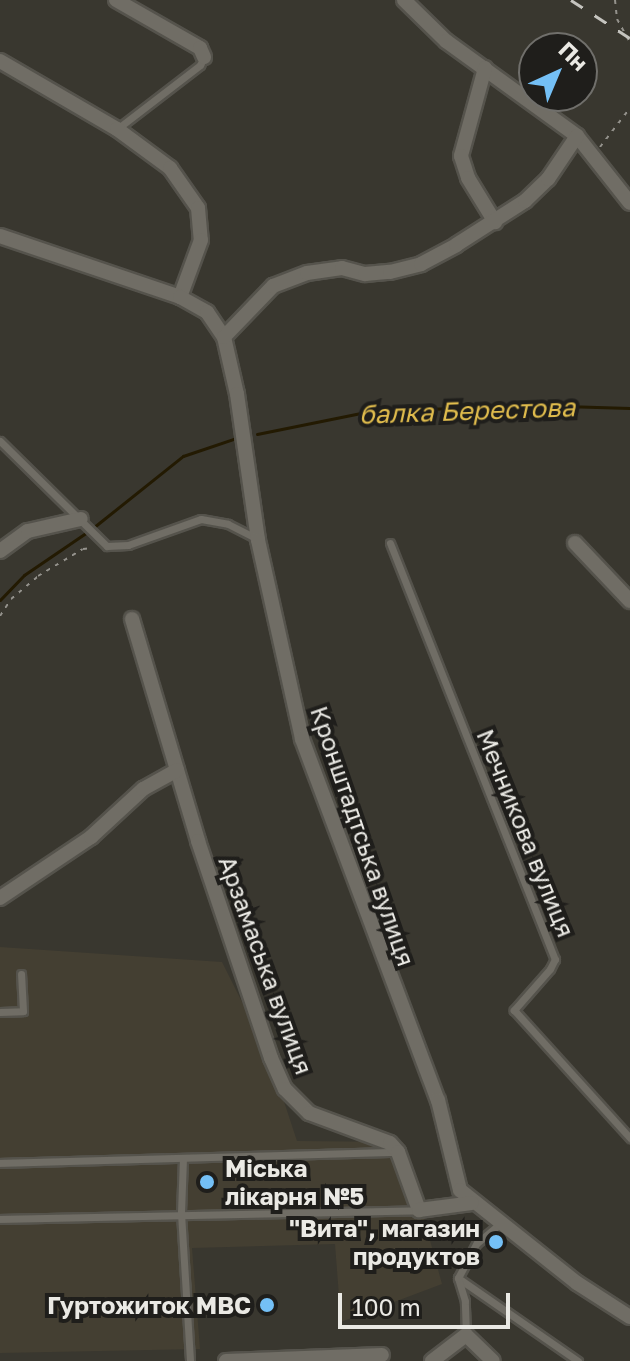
<!DOCTYPE html>
<html>
<head>
<meta charset="utf-8">
<style>
  body { margin:0 }
  #map { position:relative; width:630px; height:1361px; overflow:hidden; background:#39372f; font-family:"Golos Text",sans-serif }
  div>[style] { position:absolute }
  .built>* { inset:0; background:#443f32 }
  .stream>* { height:3px; margin:-1.5px; padding:0 1.5px; transform-origin:1.5px; border-radius:1.5px; background:#231a02 }
  .path>* { height:2px; margin-top:-1px; transform-origin:0; background:repeating-linear-gradient(90deg,#94928c 0 4px,transparent 0 10px) }
  .roads { filter:drop-shadow(2px 0 #55534c) drop-shadow(-2px 0 #55534c) drop-shadow(0 2px #55534c) drop-shadow(0 -2px #55534c) }
  .lane>* { height:7px; margin:-3.5px; padding:0 3.5px; transform-origin:3.5px; border-radius:3.5px; background:#706d65 }
  .street>* { height:14px; margin:-7px; padding:0 7px; transform-origin:7px; border-radius:7px; background:#706d65 }
  .rail>* { height:3px; margin-top:-1.5px; transform-origin:0; background:repeating-linear-gradient(90deg,#c5c4bf 0 14px,transparent 0 28px) }
  .dots>* { width:22px; height:22px; translate:-50% -50%; box-sizing:border-box; border:4px solid #1f1e1b; border-radius:50% }
  span { translate:-50% -50%; white-space:nowrap; text-align:center; line-height:1.15; -webkit-text-stroke:8px #1f1e1b; paint-order:stroke }
  .street-label { font-size:24px; color:#eae9e4 }
  .poi-label { font-size:24px; color:#eae9e4; font-weight:700 }
  .left { translate:0 -50%; text-align:left }
  .right { translate:-100% -50%; text-align:right }
  .water-label { font-size:26px; color:#e1bd4d; font-style:italic }
  .north { position:absolute; left:518px; top:32px; width:80px; height:80px; box-sizing:border-box; background:#1f1e1b; border:2px solid #706f6b; border-radius:50%; rotate:44deg; font-size:22px; font-weight:700; line-height:32px; text-align:center; color:#eae9e4 }
  .north::after { content:''; display:block; margin:auto; width:28px; height:36px; background:#74c0f6; clip-path:polygon(50% 0,100% 100%,50% 72%,0 100%) }
  .scale { position:absolute; left:338px; top:1293px; width:172px; height:36px; box-sizing:border-box; border:4px solid #eae9e4; border-top:0; padding-left:10px; font-size:24px; line-height:28px; white-space:nowrap; color:#eae9e4; -webkit-text-stroke:6px #1f1e1b; paint-order:stroke }
</style>
</head>
<body>
<div id="map">
  <div class="built">
    <i style="clip-path:polygon(0 947px,222px 962px,269px 1056px,297px 1141px,403px 1142px,442px 1284px,341px 1322px,335px 1244px,192px 1248px,200px 1349px,0 1353px)"></i>
  </div>
  <div class="stream">
    <i style="left:257px;top:434px;width:116px;rotate:-11.4deg"></i>
    <i style="left:371px;top:411px;width:160px;rotate:-2.1deg"></i>
    <i style="left:531px;top:405px;width:99px;rotate:1.7deg"></i>
    <i style="left:94px;top:527px;width:114px;rotate:-38.6deg"></i>
    <i style="left:183px;top:456px;width:59px;rotate:-18.7deg"></i>
    <i style="left:0;top:600px;width:35px;rotate:-46deg"></i>
    <i style="left:24px;top:575px;width:76px;rotate:-34.3deg"></i>
  </div>
  <div class="path">
    <i style="left:615px;top:0;width:19px;rotate:84deg"></i>
    <i style="left:617px;top:19px;width:26px;rotate:61deg"></i>
    <i style="left:600px;top:147px;width:49px;rotate:-52.4deg"></i>
    <i style="left:0;top:616px;width:20px;rotate:-57deg"></i>
    <i style="left:11px;top:599px;width:35px;rotate:-40deg"></i>
    <i style="left:38px;top:576px;width:52px;rotate:-31deg"></i>
    <i style="left:83px;top:549px;width:10px;rotate:-6deg"></i>
  </div>
  <div class="roads">
    <div class="lane">
      <i style="left:117px;top:129px;width:105px;rotate:-37.6deg"></i>
      <i style="left:200px;top:65px;width:9px;rotate:-63deg"></i>
      <i style="left:0;top:441px;width:150px;rotate:44.5deg"></i>
      <i style="left:107px;top:546px;width:21px;rotate:-3deg"></i>
      <i style="left:128px;top:545px;width:77px;rotate:-19.6deg"></i>
      <i style="left:201px;top:519px;width:27px;rotate:10deg"></i>
      <i style="left:228px;top:524px;width:33px;rotate:27deg"></i>
      <i style="left:390px;top:543px;width:448px;rotate:68.4deg"></i>
      <i style="left:555px;top:959px;width:11px;rotate:117deg"></i>
      <i style="left:550px;top:969px;width:55px;rotate:131.3deg"></i>
      <i style="left:514px;top:1010px;width:173px;rotate:47.8deg"></i>
      <i style="left:0;top:1012px;width:23px;rotate:-2deg"></i>
      <i style="left:23px;top:1011px;width:37px;rotate:-93deg"></i>
      <i style="left:183px;top:1158px;width:55px;rotate:92.1deg"></i>
      <i style="left:181px;top:1213px;width:148px;rotate:86.5deg"></i>
      <i style="left:0;top:1163px;width:395px;rotate:-1.6deg"></i>
      <i style="left:0;top:1219px;width:419px;rotate:-1.2deg"></i>
      <i style="left:458px;top:1278px;width:146px;rotate:34.7deg"></i>
      <i style="left:466px;top:1335px;width:34px;rotate:-92deg"></i>
      <i style="left:465px;top:1301px;width:24px;rotate:-107deg"></i>
      <i style="left:458px;top:1278px;width:40px;rotate:-62deg"></i>
      <i style="left:477px;top:1243px;width:30px;rotate:-40deg"></i>
    </div>
    <div class="street">
      <i style="left:116px;top:0;width:97px;rotate:29.7deg"></i>
      <i style="left:200px;top:48px;width:10px;rotate:66deg"></i>
      <i style="left:404px;top:0;width:59px;rotate:44.3deg"></i>
      <i style="left:446px;top:41px;width:162px;rotate:35.9deg"></i>
      <i style="left:577px;top:136px;width:85px;rotate:51.7deg"></i>
      <i style="left:0;top:61px;width:135px;rotate:30.2deg"></i>
      <i style="left:117px;top:129px;width:66px;rotate:36.3deg"></i>
      <i style="left:170px;top:168px;width:49px;rotate:55deg"></i>
      <i style="left:198px;top:208px;width:32px;rotate:85deg"></i>
      <i style="left:201px;top:240px;width:61px;rotate:110.2deg"></i>
      <i style="left:485px;top:68px;width:91px;rotate:105.3deg"></i>
      <i style="left:461px;top:156px;width:23px;rotate:72deg"></i>
      <i style="left:468px;top:178px;width:52px;rotate:58.5deg"></i>
      <i style="left:0;top:236px;width:190px;rotate:18.7deg"></i>
      <i style="left:180px;top:297px;width:31px;rotate:29deg"></i>
      <i style="left:207px;top:312px;width:30px;rotate:56deg"></i>
      <i style="left:224px;top:337px;width:58px;rotate:77.2deg"></i>
      <i style="left:237px;top:394px;width:148px;rotate:81.8deg"></i>
      <i style="left:258px;top:540px;width:204px;rotate:77.5deg"></i>
      <i style="left:302px;top:739px;width:386px;rotate:69.4deg"></i>
      <i style="left:438px;top:1100px;width:93px;rotate:76.3deg"></i>
      <i style="left:460px;top:1190px;width:149px;rotate:38.5deg"></i>
      <i style="left:577px;top:1283px;width:63px;rotate:32.7deg"></i>
      <i style="left:224px;top:337px;width:71px;rotate:-46.1deg"></i>
      <i style="left:273px;top:286px;width:36px;rotate:-21deg"></i>
      <i style="left:307px;top:273px;width:35px;rotate:-8deg"></i>
      <i style="left:342px;top:268px;width:24px;rotate:15deg"></i>
      <i style="left:365px;top:274px;width:25px;rotate:-5deg"></i>
      <i style="left:390px;top:272px;width:32px;rotate:-14deg"></i>
      <i style="left:421px;top:264px;width:40px;rotate:-28deg"></i>
      <i style="left:456px;top:245px;width:82px;rotate:-32.5deg"></i>
      <i style="left:525px;top:201px;width:32px;rotate:-44deg"></i>
      <i style="left:548px;top:179px;width:52px;rotate:-56deg"></i>
      <i style="left:575px;top:543px;width:80px;rotate:46.5deg"></i>
      <i style="left:0;top:551px;width:34px;rotate:-36deg"></i>
      <i style="left:28px;top:531px;width:54px;rotate:-12.8deg"></i>
      <i style="left:132px;top:619px;width:232px;rotate:73.4deg"></i>
      <i style="left:198px;top:841px;width:229px;rotate:71.4deg"></i>
      <i style="left:271px;top:1058px;width:34px;rotate:66deg"></i>
      <i style="left:285px;top:1089px;width:34px;rotate:45deg"></i>
      <i style="left:309px;top:1113px;width:86px;rotate:20.3deg"></i>
      <i style="left:390px;top:1143px;width:12px;rotate:48deg"></i>
      <i style="left:398px;top:1152px;width:62px;rotate:70.1deg"></i>
      <i style="left:419px;top:1210px;width:53px;rotate:-7.5deg"></i>
      <i style="left:0;top:898px;width:110px;rotate:-33.8deg"></i>
      <i style="left:91px;top:837px;width:71px;rotate:-42.7deg"></i>
      <i style="left:143px;top:789px;width:39px;rotate:-29deg"></i>
      <i style="left:226px;top:1361px;width:156px;rotate:-2.2deg"></i>
      <i style="left:432px;top:1361px;width:43px;rotate:-37.4deg"></i>
      <i style="left:466px;top:1335px;width:37px;rotate:44deg"></i>
    </div>
  </div>
  <div class="rail">
    <i style="left:571px;top:0;width:70px;rotate:32.8deg"></i>
  </div>
  <div class="dots">
    <i style="left:207px;top:1182px;background:#74c0f6"></i>
    <i style="left:496px;top:1242px;background:#74c0f6"></i>
    <i style="left:267px;top:1305px;background:#74c0f6"></i>
  </div>
  <div class="street-label">
    <span style="left:526px;top:833px;rotate:68deg">Мечникова вулиця</span>
    <span style="left:363px;top:836px;rotate:71deg">Кронштадтська вулиця</span>
    <span style="left:266px;top:965px;rotate:70deg">Арзамаська вулиця</span>
  </div>
  <div class="poi-label">
    <span class="left" style="left:225px;top:1182px">Міська<br>лікарня №5</span>
    <span class="right" style="left:480px;top:1242px">"Вита", магазин<br>продуктов</span>
    <span class="right" style="left:251px;top:1305px">Гуртожиток МВС</span>
  </div>
  <div class="water-label">
    <span style="left:467px;top:411px;rotate:-2deg">балка Берестова</span>
  </div>
  <div class="north">Пн</div>
  <div class="scale">100 m</div>
</div>
</body>
</html>
